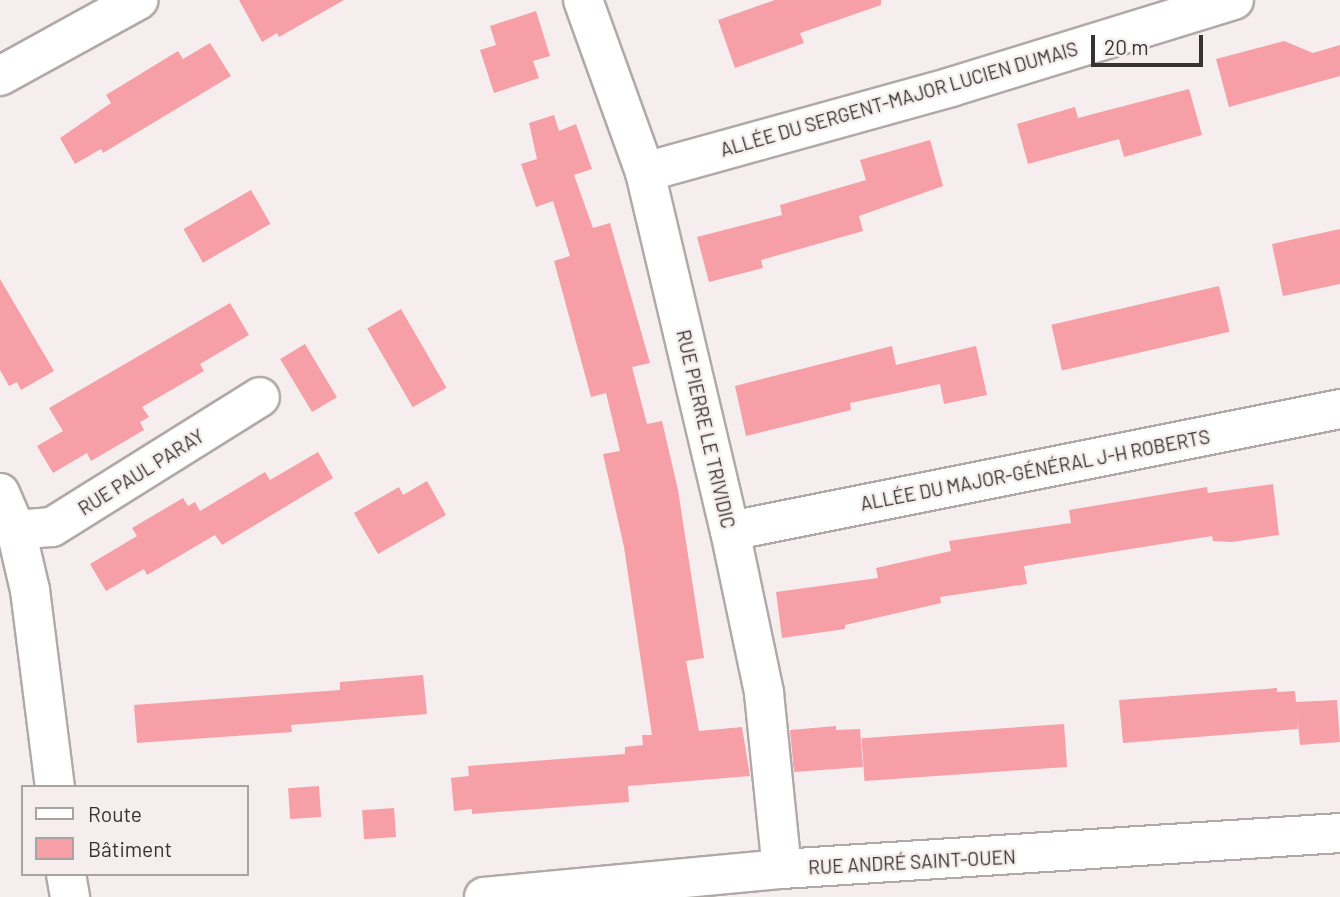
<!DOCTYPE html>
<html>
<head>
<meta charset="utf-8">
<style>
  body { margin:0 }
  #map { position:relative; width:1340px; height:897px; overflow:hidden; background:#f6eeee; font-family:Barlow,sans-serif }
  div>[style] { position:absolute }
  .building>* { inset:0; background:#f79fa6; transform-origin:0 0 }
  .roads { filter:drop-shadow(2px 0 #b1a9a9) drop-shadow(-2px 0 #b1a9a9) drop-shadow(0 2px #b1a9a9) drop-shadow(0 -2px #b1a9a9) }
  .street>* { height:38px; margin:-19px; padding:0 19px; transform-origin:19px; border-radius:19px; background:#fff }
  span { translate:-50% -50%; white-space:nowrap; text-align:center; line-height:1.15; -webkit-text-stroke:5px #f6eeee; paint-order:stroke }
  .street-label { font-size:19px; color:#363232 }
  .legend { position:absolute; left:21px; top:785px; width:228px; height:91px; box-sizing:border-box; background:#f6eeee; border:2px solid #a9a3a3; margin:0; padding:9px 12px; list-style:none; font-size:21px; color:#363232 }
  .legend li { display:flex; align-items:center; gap:14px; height:35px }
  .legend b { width:35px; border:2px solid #a9a3a3 }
  .scale { position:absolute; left:1091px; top:35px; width:112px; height:32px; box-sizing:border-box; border:4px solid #363232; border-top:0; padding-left:9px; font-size:21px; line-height:24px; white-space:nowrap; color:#363232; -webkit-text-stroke:5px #f6eeee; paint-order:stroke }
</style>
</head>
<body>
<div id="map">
  <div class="building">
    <i style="clip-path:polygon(239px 0,344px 0,279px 37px,277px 33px,262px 42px)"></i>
    <i style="clip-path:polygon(775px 0,881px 0,881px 5px,800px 33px,804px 43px,735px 68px,718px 20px)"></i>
    <i style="clip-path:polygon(536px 11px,550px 56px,533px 61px,539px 78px,494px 93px,480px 50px,496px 45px,490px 26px)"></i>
    <i style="clip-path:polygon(1284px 41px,1313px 53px,1340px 45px,1340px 76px,1229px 107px,1216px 59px)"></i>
    <i style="clip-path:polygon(210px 43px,231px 76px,103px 153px,101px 149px,75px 164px,60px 138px,111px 103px,106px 95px,178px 51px,183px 59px)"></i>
    <i style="clip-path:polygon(1189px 89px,1202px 135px,1124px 157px,1119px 139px,1028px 164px,1017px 124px,1075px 107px,1078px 118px)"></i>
    <i style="clip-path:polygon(554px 115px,559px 131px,576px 124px,592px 169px,574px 175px,593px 228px,610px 223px,650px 363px,632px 367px,647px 424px,662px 421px,678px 490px,704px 658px,686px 661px,699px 731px,742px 727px,750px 776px,628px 786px,629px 802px,472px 814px,472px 809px,454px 811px,451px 778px,469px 776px,468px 766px,625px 754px,625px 747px,643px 745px,642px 735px,652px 735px,624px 547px,603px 454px,620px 451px,606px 393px,591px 397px,554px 261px,570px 256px,553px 201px,536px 207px,521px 164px,537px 159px,529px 123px)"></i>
    <i style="clip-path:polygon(930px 140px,943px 186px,859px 216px,863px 231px,761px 260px,763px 268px,709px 282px,697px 237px,782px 215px,780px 205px,866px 180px,860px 160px)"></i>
    <i style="left:251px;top:190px;width:39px;height:78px;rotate:60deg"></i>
    <i style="clip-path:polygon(1340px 229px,1340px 284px,1283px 296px,1272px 244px)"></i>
    <i style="clip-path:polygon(0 279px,54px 371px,21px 390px,17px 382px,9px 386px,0 370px)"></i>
    <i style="left:1219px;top:286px;width:47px;height:172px;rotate:77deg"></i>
    <i style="clip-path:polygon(230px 303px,249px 335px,200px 364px,204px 371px,142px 407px,149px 417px,140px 422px,144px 430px,91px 461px,87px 453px,53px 473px,37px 446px,63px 431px,49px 408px)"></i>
    <i style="left:401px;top:309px;width:91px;height:39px;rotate:60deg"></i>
    <i style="left:305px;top:344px;width:62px;height:29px;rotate:59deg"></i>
    <i style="clip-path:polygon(892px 346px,896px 365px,976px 346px,987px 395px,944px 404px,940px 384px,850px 403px,851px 410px,746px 436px,735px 386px)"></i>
    <i style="clip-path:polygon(318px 452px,333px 478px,222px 545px,215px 535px,147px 575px,144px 569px,106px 591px,90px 564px,137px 536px,132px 528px,183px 498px,188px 506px,195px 502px,200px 511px,265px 472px,270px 480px)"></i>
    <i style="clip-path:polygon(427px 481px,446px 515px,378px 554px,354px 513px,399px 487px,403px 495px)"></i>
    <i style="clip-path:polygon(1273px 484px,1279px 535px,1232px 542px,1213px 541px,1212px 536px,1024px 566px,1027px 584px,940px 597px,941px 603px,845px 625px,845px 629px,782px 638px,776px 592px,878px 578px,876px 568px,951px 551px,949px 541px,1071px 523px,1069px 510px,1207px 487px,1208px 493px)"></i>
    <i style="clip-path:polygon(423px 675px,427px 714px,291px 725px,292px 732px,137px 743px,134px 705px,340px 690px,340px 682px)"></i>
    <i style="clip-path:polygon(1277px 688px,1277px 692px,1295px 691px,1296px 702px,1337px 700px,1340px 742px,1300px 745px,1297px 713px,1298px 729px,1123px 743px,1119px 700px)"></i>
    <i style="left:1064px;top:724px;width:43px;height:203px;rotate:86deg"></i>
    <i style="clip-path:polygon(836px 726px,836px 730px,860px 729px,863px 767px,794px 772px,790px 730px)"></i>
    <i style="left:319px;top:786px;width:31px;height:31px;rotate:86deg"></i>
    <i style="left:394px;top:808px;width:29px;height:32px;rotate:86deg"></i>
  </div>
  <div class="roads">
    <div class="street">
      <i style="left:583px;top:0;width:183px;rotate:70.2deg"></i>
      <i style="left:645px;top:172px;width:369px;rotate:76.7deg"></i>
      <i style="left:730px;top:531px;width:166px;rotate:78.1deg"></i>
      <i style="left:764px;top:693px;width:177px;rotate:84.2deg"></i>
      <i style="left:0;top:76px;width:158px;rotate:-28.8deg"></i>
      <i style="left:645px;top:172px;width:318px;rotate:-15.5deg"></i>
      <i style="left:951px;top:87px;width:296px;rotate:-17.1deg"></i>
      <i style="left:0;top:493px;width:40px;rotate:66.6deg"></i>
      <i style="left:16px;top:530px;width:62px;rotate:76.9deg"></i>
      <i style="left:30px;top:590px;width:199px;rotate:82.8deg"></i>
      <i style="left:16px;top:530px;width:36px;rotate:-5deg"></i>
      <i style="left:52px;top:527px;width:245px;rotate:-32deg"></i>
      <i style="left:730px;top:531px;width:622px;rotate:-11.31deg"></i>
      <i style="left:66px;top:874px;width:23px;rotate:80deg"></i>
      <i style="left:484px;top:897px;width:299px;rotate:-5.4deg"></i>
      <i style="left:782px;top:869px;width:559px;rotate:-3.69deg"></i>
    </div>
  </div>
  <div class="street-label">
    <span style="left:899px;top:99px;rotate:-16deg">ALLÉE DU SERGENT-MAJOR LUCIEN DUMAIS</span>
    <span style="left:706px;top:429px;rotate:77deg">RUE PIERRE LE TRIVIDIC</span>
    <span style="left:1035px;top:470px;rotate:-11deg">ALLÉE DU MAJOR-GÉNÉRAL J-H ROBERTS</span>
    <span style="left:141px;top:472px;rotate:-32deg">RUE PAUL PARAY</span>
    <span style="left:912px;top:862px;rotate:-3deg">RUE ANDRÉ SAINT-OUEN</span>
  </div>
  <ul class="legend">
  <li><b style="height:9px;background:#fff"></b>Route</li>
  <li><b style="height:19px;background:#f79fa6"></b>Bâtiment</li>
  </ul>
  <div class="scale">20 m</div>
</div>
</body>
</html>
